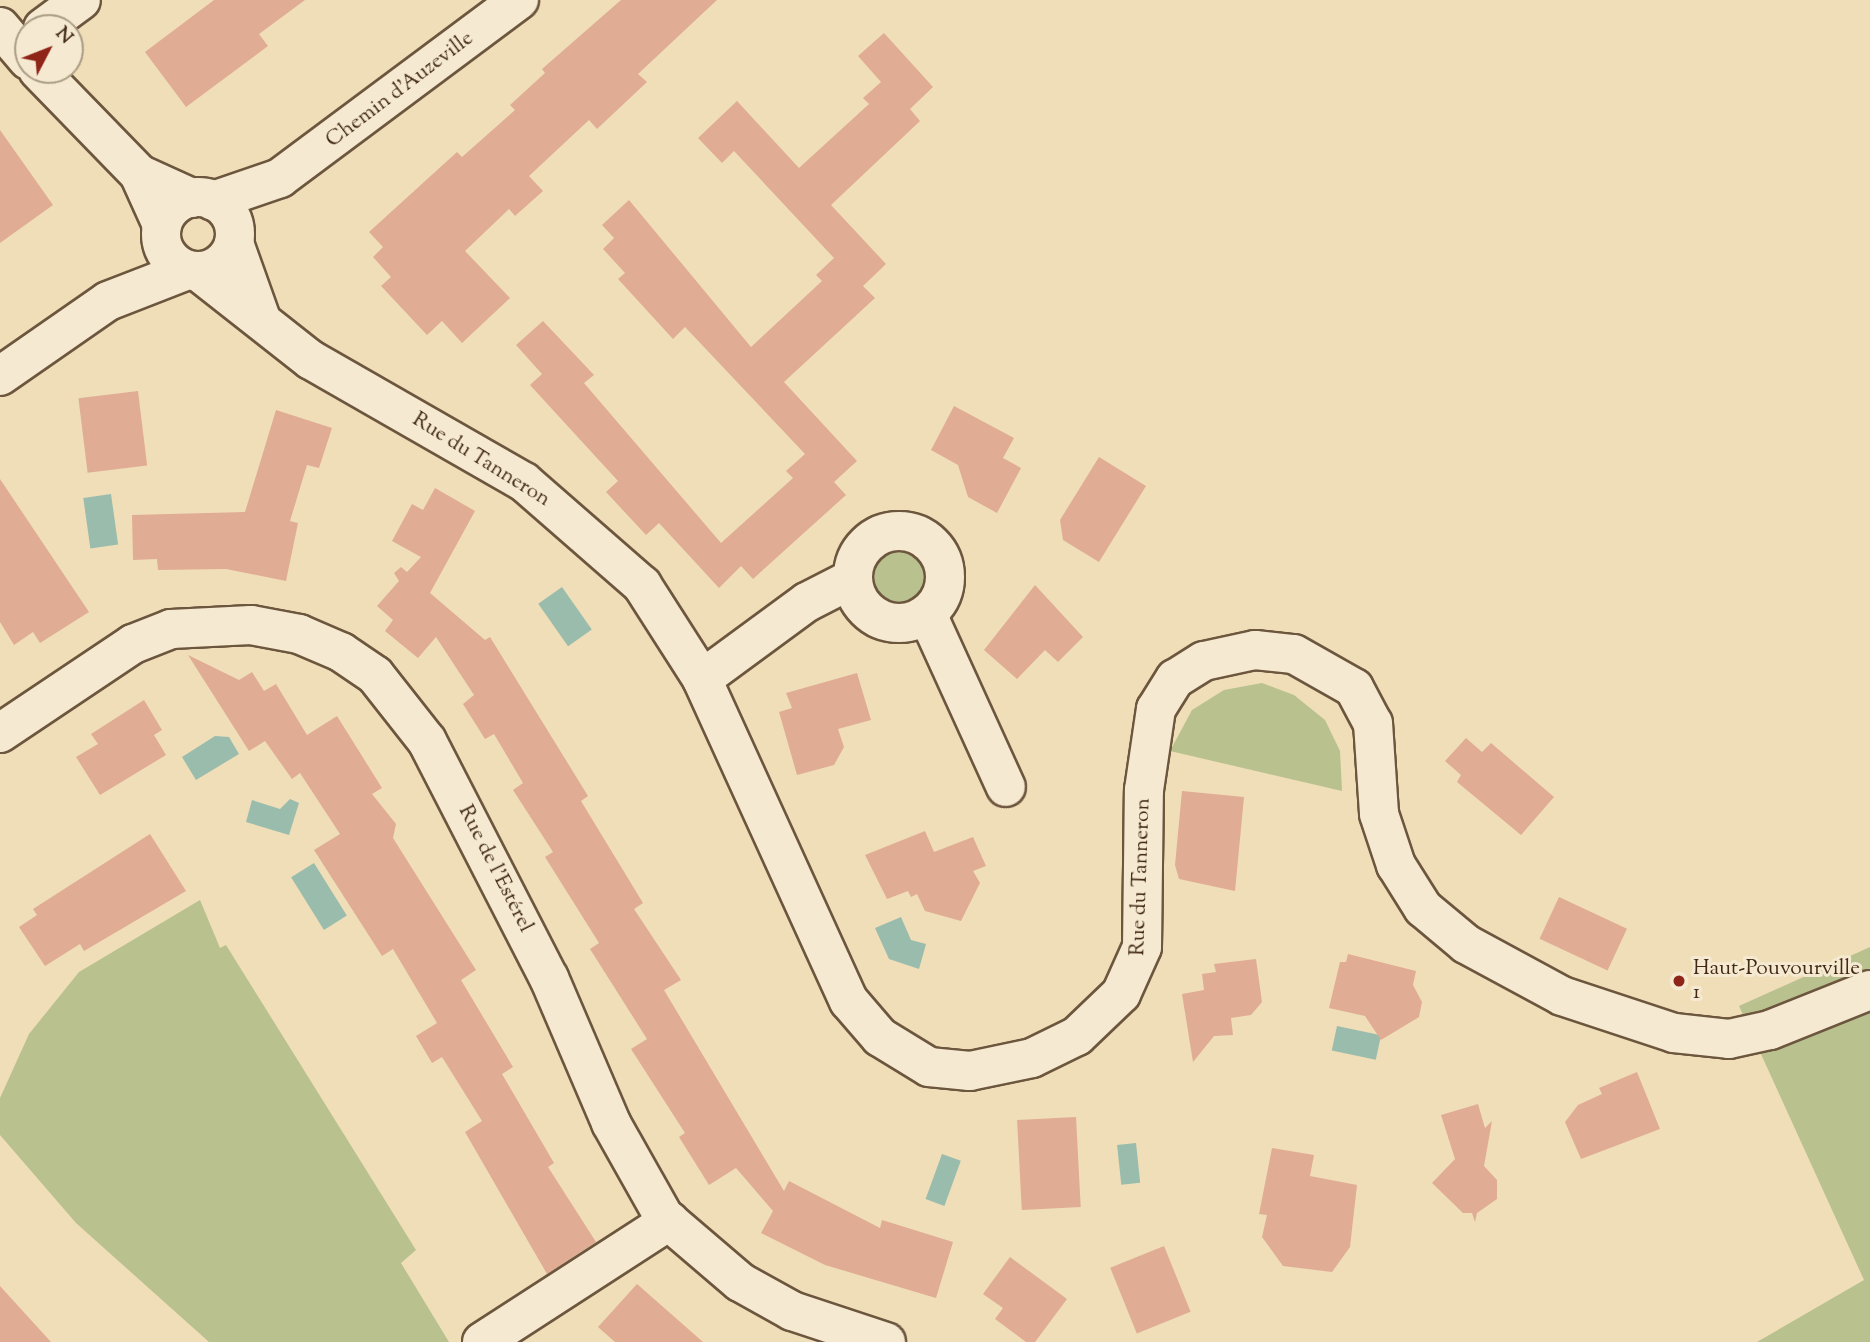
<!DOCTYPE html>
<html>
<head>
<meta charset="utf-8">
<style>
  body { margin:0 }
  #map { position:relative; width:1870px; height:1342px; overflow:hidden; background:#efdeb8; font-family:"Sorts Mill Goudy",serif }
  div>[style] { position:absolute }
  .green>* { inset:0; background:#b9c18f }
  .round { border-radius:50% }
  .water>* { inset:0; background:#9abcad; transform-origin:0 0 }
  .building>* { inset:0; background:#e1ac94; transform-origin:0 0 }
  .roads { filter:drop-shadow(2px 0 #6d563e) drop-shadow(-2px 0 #6d563e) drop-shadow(0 2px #6d563e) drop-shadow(0 -2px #6d563e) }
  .street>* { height:38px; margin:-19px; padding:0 19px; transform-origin:19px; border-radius:19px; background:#f5ead1 }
  .street>.ring { margin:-19px; padding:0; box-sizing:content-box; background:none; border:38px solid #f5ead1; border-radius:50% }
  .secondary>* { height:38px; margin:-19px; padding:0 19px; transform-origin:19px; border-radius:19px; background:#f5ead1 }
  .secondary>.ring { margin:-19px; padding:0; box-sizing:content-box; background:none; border:38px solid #f5ead1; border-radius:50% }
  .dots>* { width:19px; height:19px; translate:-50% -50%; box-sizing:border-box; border:4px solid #f5ead1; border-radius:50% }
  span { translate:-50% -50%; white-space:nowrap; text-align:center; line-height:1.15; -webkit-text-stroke:6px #f5ead1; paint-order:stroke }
  .street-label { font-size:21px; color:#422915 }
  .poi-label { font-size:21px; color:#422915 }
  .left { translate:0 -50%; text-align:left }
  .north { position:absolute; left:14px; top:14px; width:70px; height:70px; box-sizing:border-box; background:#f5ead1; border:2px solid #ad9d86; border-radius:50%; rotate:48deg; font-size:19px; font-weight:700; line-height:28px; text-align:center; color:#422915 }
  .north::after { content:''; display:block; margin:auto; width:24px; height:32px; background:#8f2418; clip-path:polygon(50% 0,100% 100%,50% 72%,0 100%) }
</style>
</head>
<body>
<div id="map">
  <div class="green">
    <i class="round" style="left:868px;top:546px;width:62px;height:62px"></i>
    <i style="clip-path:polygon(1262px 683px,1294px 695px,1325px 720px,1340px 751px,1342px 791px,1170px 751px,1192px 710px,1224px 690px)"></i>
    <i style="clip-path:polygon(200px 900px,220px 948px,226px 945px,416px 1250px,401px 1263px,449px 1342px,209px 1342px,76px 1223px,0 1135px,0 1098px,29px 1034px,79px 972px)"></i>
    <i style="clip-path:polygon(1870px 947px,1870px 1342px,1757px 1342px,1864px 1280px,1739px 1006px)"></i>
  </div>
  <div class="water">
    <i style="left:111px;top:494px;width:51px;height:28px;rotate:82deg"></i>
    <i style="left:562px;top:587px;width:52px;height:29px;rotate:55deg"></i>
    <i style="clip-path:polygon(215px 736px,229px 737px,239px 754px,196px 780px,182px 757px)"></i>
    <i style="clip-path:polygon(290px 799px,299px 803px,289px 835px,246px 822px,252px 800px,280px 809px)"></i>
    <i style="left:314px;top:863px;width:62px;height:27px;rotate:58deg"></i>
    <i style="clip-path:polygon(901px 917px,911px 940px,926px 944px,919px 969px,889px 959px,875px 928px)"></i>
    <i style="left:1337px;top:1026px;width:45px;height:25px;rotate:12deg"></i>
    <i style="left:1136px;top:1143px;width:40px;height:19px;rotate:84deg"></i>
    <i style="left:942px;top:1154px;width:20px;height:48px;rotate:20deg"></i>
  </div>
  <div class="building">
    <i style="clip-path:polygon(214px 0,305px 0,259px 34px,268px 46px,186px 107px,145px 52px)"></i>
    <i style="clip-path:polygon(621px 0,717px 0,638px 74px,647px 82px,597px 129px,589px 120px,529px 176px,543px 191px,515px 216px,509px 209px,465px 251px,510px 298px,462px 343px,442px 321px,427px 335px,381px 286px,391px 277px,373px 257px,383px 247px,369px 232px,457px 152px,462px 157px,515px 110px,510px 105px,545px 73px,542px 69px)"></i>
    <i style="clip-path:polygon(884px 33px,933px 87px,910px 109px,920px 121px,831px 205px,886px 264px,863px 286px,875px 298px,784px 382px,857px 461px,834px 482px,846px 495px,753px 579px,741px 566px,719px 588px,659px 523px,646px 535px,606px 492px,618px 481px,530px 385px,542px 374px,516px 345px,543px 321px,594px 375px,584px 383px,721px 543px,793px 478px,786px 471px,805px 454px,685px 327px,673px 339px,618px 279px,625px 273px,603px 249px,614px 238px,602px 225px,629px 200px,751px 347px,822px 281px,816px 275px,834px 258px,734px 151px,722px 163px,698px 138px,737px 101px,799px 168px,869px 104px,863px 98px,881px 82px,858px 56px)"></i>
    <i style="clip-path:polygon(0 130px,53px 205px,0 243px)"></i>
    <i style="left:138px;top:391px;width:75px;height:60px;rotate:83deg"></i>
    <i style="clip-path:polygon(954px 406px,1014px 438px,1003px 458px,1021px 468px,997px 513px,968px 497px,958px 465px,931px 450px)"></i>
    <i style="clip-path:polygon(276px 410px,332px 428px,319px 468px,307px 465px,290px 521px,298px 523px,286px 581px,226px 569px,158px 570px,157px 559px,133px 560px,132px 515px,245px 512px)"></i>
    <i style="clip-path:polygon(1099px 457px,1146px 486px,1099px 562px,1063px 540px,1060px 520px)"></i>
    <i style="clip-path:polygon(0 479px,89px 612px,40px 643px,33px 632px,14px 645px,0 622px)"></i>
    <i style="clip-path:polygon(435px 488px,475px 511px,430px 593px,485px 640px,490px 637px,588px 796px,581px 801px,643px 903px,634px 909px,681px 980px,664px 990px,784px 1191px,789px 1181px,880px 1228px,882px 1220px,953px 1242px,936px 1298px,825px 1265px,761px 1233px,773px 1211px,736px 1168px,709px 1185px,679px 1137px,685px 1133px,631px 1049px,647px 1039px,590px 949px,599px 943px,545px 857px,553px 852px,513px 790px,523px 783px,494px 734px,485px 739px,463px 704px,474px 695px,436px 637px,418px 658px,385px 631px,393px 620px,377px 606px,399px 581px,394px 573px,401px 567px,407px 572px,421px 557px,392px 541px,412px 504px,423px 510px)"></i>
    <i style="clip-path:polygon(1035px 585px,1083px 637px,1058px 662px,1045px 650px,1017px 679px,984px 650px)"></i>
    <i style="clip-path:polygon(188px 655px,239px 680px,252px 672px,264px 691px,276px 684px,307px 735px,337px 716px,382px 788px,372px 794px,396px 824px,393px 838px,476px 970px,461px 980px,513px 1067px,502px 1074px,554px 1163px,548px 1167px,596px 1242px,547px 1274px,465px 1132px,482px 1121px,442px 1057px,432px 1063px,416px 1036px,437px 1023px,393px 949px,382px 956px,314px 850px,340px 834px,300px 773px,292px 779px,265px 741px,249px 751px)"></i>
    <i style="clip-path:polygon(857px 673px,871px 720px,838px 729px,844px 747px,834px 765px,797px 775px,779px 712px,792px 708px,786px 693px)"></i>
    <i style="clip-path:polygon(144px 700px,162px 730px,154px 735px,166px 755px,100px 795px,76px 757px,98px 744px,91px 734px)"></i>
    <i style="clip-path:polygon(1466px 738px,1482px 752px,1491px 743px,1554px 797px,1521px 835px,1457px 782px,1461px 775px,1445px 761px)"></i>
    <i style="clip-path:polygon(1182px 791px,1244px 797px,1235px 891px,1179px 879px,1175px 865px)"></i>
    <i style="clip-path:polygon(925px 831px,934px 852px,973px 837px,986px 866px,973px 871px,980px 883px,961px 921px,925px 911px,917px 894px,911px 897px,908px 891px,887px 899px,865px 855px)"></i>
    <i style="clip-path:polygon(150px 834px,186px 891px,84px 951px,80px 944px,45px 966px,19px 927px,37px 915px,33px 909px)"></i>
    <i style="left:1559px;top:897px;width:75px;height:46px;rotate:25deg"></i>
    <i style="clip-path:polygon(1348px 954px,1416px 971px,1413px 985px,1422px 1002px,1419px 1017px,1381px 1040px,1365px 1016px,1329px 1008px,1340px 962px,1346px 962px)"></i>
    <i style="clip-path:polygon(1256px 959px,1262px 1002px,1251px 1015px,1231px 1018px,1233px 1035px,1214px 1036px,1193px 1062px,1182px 994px,1204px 990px,1202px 974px,1216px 972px,1214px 964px)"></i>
    <i style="clip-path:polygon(1637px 1072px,1660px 1129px,1581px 1159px,1565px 1122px,1578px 1105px,1602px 1094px,1599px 1088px)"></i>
    <i style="clip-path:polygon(1478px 1104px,1485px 1128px,1492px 1121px,1484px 1166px,1497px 1180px,1497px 1199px,1477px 1213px,1475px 1222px,1472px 1213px,1463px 1213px,1432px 1183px,1455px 1159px,1441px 1115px)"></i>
    <i style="left:1076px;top:1117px;width:90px;height:59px;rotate:87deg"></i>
    <i style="clip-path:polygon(1272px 1148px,1314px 1155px,1310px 1176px,1357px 1185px,1350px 1247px,1332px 1272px,1283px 1266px,1262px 1237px,1267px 1215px,1259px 1214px)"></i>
    <i style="left:1164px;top:1246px;width:71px;height:58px;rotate:68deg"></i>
    <i style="clip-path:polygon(1010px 1257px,1067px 1299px,1035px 1342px,1026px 1342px,995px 1319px,1003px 1308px,983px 1294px)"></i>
    <i style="clip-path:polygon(637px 1284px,703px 1342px,615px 1342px,598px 1327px)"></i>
    <i style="clip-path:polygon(0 1286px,51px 1342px,0 1342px)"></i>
  </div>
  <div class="roads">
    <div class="street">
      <i style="left:0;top:27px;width:43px;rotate:49.7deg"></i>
      <i style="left:43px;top:28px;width:47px;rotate:-36.4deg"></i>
      <i style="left:38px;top:70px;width:145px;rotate:45.8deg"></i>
      <i style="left:139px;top:174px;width:58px;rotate:24.4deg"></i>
      <i style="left:139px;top:174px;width:56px;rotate:65.7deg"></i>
      <i style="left:234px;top:243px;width:77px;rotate:70.4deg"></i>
      <i style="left:199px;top:272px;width:142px;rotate:38.2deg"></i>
      <i style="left:311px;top:360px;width:245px;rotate:29.8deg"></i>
      <i style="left:524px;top:482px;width:157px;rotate:41.1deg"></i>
      <i style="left:642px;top:585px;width:112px;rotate:57.4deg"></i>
      <i style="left:702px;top:679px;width:354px;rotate:65.5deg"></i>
      <i style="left:849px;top:1001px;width:48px;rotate:49.3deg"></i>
      <i style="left:880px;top:1037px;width:57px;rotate:31.5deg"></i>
      <i style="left:929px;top:1067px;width:41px;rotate:5.6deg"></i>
      <i style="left:970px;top:1071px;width:63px;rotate:-11.8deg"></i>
      <i style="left:1032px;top:1058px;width:50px;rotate:-26.1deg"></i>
      <i style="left:1077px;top:1036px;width:61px;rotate:-43.7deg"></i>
      <i style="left:1121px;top:994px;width:51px;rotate:-65.9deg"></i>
      <i style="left:1142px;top:947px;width:157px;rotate:-89.3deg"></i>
      <i style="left:1144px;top:790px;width:82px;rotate:-81.6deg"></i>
      <i style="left:1156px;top:709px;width:36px;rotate:-58deg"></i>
      <i style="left:1175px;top:679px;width:34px;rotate:-32deg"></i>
      <i style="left:1204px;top:661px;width:52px;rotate:-12.2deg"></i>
      <i style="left:1255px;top:650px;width:39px;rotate:6deg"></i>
      <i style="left:1294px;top:654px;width:69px;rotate:29.5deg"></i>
      <i style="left:1354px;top:688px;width:40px;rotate:62deg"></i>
      <i style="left:1373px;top:723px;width:91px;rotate:86.2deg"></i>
      <i style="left:1379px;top:814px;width:54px;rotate:71.6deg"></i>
      <i style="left:1396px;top:865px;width:51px;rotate:57.9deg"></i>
      <i style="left:1423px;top:908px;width:56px;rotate:39.9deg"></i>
      <i style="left:1466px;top:944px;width:109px;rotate:28.4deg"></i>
      <i style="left:1562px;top:996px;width:118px;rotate:18.3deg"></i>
      <i style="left:1674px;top:1033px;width:55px;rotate:6.2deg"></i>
      <i style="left:1729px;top:1039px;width:42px;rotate:-12.4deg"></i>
      <i style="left:1770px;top:1030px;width:108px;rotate:-21.8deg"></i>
      <i class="ring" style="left:853px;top:531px;width:54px;height:54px"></i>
      <i style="left:927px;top:614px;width:190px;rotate:65.5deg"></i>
      <i style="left:702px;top:679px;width:130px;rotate:-36.3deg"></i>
      <i style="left:807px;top:602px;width:51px;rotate:-27.1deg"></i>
      <i style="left:0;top:733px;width:160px;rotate:-33.8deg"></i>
      <i style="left:133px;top:644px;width:41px;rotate:-21.5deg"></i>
      <i style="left:171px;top:629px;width:80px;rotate:-2.9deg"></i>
      <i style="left:251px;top:625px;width:49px;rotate:10.6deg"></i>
      <i style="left:299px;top:634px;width:46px;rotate:23.2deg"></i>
      <i style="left:341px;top:652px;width:41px;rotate:34.1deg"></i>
      <i style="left:375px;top:675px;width:84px;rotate:51.8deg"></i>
      <i style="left:427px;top:741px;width:267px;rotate:62.8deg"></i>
      <i style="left:549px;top:978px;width:158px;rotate:66.8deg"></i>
      <i style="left:611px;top:1123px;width:108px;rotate:60.6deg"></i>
      <i style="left:664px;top:1217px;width:100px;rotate:40.5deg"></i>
      <i style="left:740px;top:1282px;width:60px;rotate:29.1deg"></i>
      <i style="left:792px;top:1311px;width:99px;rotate:18.3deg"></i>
      <i style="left:482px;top:1342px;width:223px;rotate:-32.9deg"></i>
    </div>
    <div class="secondary">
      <i class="ring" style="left:161px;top:197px;width:36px;height:36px"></i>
      <i style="left:213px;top:201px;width:71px;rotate:-18.9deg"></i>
      <i style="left:280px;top:178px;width:298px;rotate:-36.7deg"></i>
      <i style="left:0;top:376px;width:131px;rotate:-34.8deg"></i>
      <i style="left:108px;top:301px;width:86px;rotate:-21.2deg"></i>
    </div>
  </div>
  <div class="dots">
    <i style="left:1679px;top:981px;background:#8f2418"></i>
  </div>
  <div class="street-label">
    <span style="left:400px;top:90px;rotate:-37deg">Chemin d'Auzeville</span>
    <span style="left:481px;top:460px;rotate:32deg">Rue du Tanneron</span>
    <span style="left:495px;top:869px;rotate:63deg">Rue de l'Estérel</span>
    <span style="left:1141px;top:877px;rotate:-88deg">Rue du Tanneron</span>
  </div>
  <div class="poi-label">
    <span class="left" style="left:1693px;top:981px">Haut-Pouvourville<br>1</span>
  </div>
  <div class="north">N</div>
</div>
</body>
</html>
